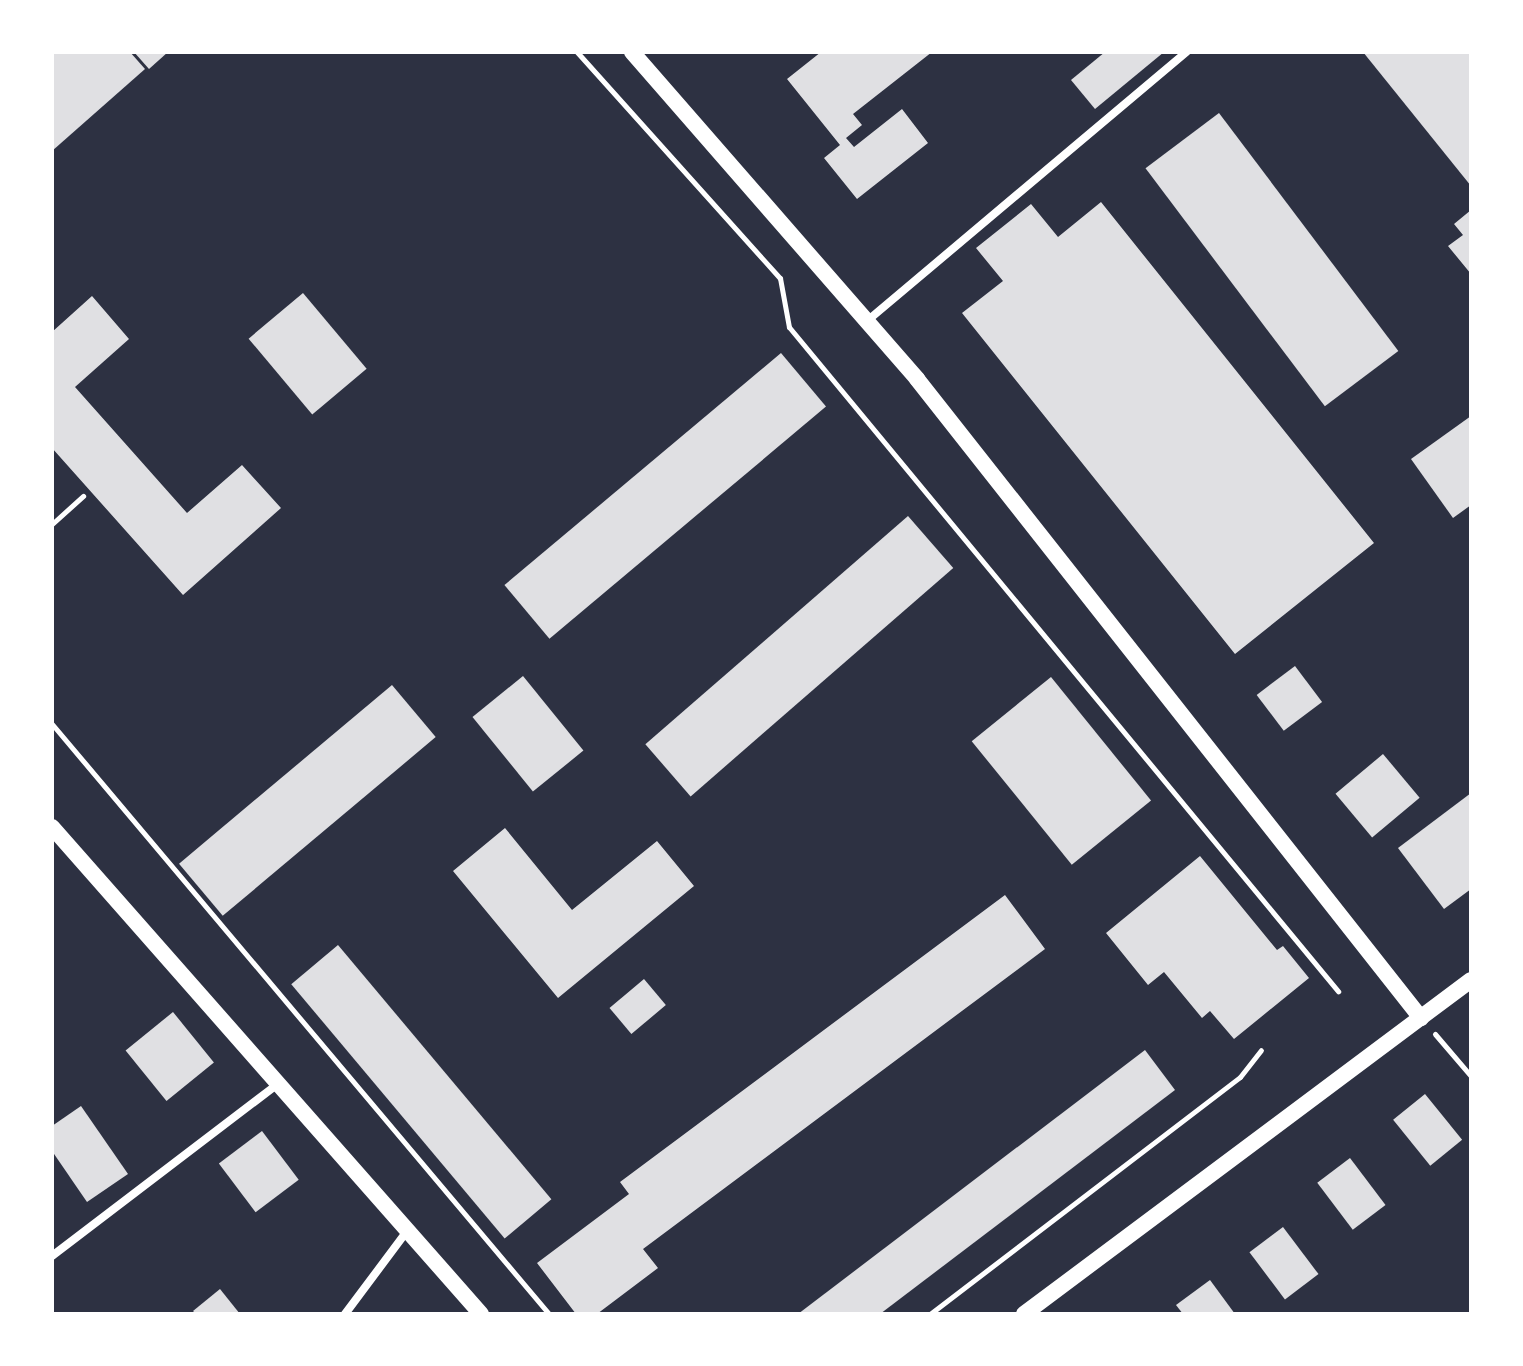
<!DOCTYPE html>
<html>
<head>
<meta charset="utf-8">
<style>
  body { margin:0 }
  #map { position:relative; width:1523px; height:1366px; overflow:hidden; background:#2d3142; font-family:"Sofia Sans Condensed",sans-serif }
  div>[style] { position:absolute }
  .building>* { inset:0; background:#e0e0e3; transform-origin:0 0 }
  .path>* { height:5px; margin:-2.5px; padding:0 2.5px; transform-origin:2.5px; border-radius:2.5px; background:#fff }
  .minor>* { height:8px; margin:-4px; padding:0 4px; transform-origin:4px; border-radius:4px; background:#fff }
  .secondary>* { height:16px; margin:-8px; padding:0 8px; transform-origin:8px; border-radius:8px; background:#fff }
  span { translate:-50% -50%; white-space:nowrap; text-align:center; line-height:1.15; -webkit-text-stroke:6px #fff; paint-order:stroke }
  .frame { position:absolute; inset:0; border:54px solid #fff; pointer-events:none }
</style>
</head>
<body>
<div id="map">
  <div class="building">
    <i style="clip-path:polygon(52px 52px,130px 52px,145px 69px,52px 151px)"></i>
    <i style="clip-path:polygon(134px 52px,168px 52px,149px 69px)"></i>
    <i style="clip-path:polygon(821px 52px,932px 52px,853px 114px,862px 125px,846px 138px,854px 147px,902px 109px,928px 143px,857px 199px,824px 158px,840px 145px,787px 79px)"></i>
    <i style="clip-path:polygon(1105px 52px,1164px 52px,1095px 109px,1071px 80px)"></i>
    <i style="clip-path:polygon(1363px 52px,1471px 52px,1471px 186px)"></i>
    <i style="left:1219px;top:113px;width:298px;height:92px;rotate:53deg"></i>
    <i style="clip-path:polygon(1101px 202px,1374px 543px,1235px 654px,962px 313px,1003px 281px,976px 248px,1031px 204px,1058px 237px)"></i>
    <i style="clip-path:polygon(1471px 210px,1471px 274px,1448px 246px,1463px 235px,1454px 224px)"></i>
    <i style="left:303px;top:293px;width:99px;height:71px;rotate:50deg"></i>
    <i style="clip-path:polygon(92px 296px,129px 339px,75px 387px,187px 513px,242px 465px,281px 508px,183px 595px,52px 448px,52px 332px)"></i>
    <i style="left:781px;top:353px;width:70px;height:361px;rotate:50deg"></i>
    <i style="clip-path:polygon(1471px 416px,1471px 505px,1453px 518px,1411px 459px)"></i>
    <i style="left:908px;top:516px;width:69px;height:348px;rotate:49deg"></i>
    <i style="left:1295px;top:666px;width:45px;height:48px;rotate:53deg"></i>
    <i style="left:523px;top:676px;width:96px;height:65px;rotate:51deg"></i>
    <i style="left:1051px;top:677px;width:159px;height:102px;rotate:51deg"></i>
    <i style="left:392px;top:685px;width:68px;height:278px;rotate:50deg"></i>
    <i style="left:1383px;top:754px;width:57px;height:62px;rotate:50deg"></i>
    <i style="clip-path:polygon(1471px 793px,1471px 889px,1444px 909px,1398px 848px)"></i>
    <i style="clip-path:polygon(505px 828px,572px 910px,657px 841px,694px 886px,558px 998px,453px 871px)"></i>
    <i style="clip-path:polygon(1200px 856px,1277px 950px,1283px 946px,1309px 978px,1234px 1039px,1210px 1011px,1202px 1018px,1164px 972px,1148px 985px,1106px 933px)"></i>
    <i style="clip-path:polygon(1005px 895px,1045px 949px,643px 1249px,658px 1268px,597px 1314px,576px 1314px,537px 1263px,629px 1194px,620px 1182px)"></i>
    <i style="left:338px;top:945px;width:332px;height:61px;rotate:50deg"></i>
    <i style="left:644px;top:979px;width:34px;height:45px;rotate:50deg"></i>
    <i style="left:173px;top:1012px;width:65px;height:61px;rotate:51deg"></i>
    <i style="clip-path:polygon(1145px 1050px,1175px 1090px,880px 1314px,798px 1314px)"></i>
    <i style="left:1425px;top:1094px;width:59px;height:41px;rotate:51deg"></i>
    <i style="clip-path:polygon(81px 1106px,128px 1174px,87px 1202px,52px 1151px,52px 1126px)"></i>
    <i style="left:262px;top:1131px;width:61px;height:54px;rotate:53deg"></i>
    <i style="left:1350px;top:1158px;width:59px;height:41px;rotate:53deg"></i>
    <i style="left:1283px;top:1227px;width:59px;height:42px;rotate:53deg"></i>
    <i style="clip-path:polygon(1210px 1280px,1235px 1314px,1183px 1314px,1176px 1305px)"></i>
    <i style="clip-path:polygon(220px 1289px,240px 1314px,196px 1314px,193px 1311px)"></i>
  </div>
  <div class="path">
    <i style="left:577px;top:52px;width:304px;rotate:48.1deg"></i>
    <i style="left:780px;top:278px;width:50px;rotate:79.6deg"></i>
    <i style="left:789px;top:327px;width:862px;rotate:50.42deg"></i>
    <i style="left:52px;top:524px;width:42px;rotate:-42.1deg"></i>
    <i style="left:52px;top:724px;width:771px;rotate:49.89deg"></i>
    <i style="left:1435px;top:1034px;width:55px;rotate:49.4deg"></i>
    <i style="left:930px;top:1314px;width:390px;rotate:-37.4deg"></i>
    <i style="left:1240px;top:1077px;width:34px;rotate:-52deg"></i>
  </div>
  <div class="minor">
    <i style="left:867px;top:321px;width:418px;rotate:-40.1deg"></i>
    <i style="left:52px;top:1256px;width:287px;rotate:-37.3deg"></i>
    <i style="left:345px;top:1314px;width:104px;rotate:-53.2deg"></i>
  </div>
  <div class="secondary">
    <i style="left:632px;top:52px;width:434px;rotate:48.9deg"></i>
    <i style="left:917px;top:379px;width:814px;rotate:51.74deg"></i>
    <i style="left:52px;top:827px;width:649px;rotate:48.62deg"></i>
    <i style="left:1024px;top:1314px;width:558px;rotate:-36.77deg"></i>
  </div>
  <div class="frame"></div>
</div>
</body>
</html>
